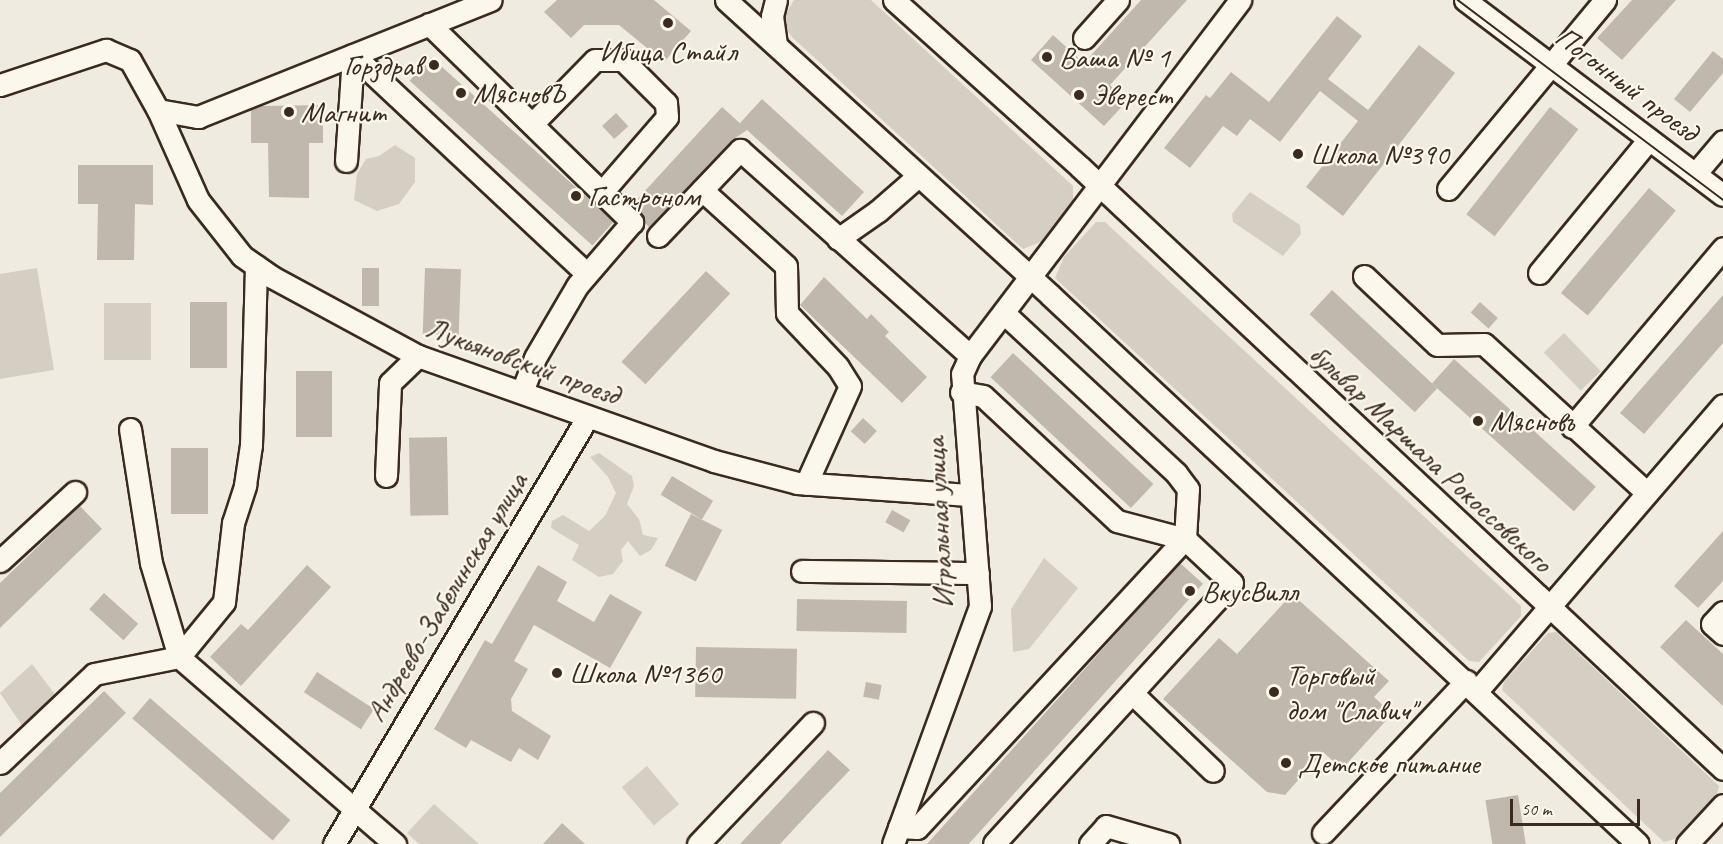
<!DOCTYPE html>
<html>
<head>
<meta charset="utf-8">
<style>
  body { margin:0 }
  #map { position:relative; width:1723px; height:844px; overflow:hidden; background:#f0ebe0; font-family:Caveat,sans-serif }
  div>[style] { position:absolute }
  .green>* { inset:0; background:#d5cec3; transform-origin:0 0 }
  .building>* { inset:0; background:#c0b8ad; transform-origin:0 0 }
  .roads { filter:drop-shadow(2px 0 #3b2a1e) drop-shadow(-2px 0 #3b2a1e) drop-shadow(0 2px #3b2a1e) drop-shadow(0 -2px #3b2a1e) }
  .minor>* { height:21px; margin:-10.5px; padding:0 10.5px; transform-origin:10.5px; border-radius:10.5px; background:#fbf7ec }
  .tram>* { height:1.5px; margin:-0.75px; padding:0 0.75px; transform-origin:0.75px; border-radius:0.75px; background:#3b2a1e }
  .dots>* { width:16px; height:16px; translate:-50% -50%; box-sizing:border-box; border:3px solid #fbf7ec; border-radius:50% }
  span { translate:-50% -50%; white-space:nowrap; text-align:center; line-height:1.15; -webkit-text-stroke:4.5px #fbf7ec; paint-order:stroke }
  .poi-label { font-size:30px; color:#3b2a1e }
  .left { translate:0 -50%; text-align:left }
  .right { translate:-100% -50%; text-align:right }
  .street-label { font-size:30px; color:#3b2a1e }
  .scale { position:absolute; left:1510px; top:799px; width:130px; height:27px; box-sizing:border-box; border:3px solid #3b2a1e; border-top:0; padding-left:8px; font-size:18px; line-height:21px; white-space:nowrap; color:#3b2a1e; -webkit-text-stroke:4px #fbf7ec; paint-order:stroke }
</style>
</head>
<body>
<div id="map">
  <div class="green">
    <i style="clip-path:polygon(794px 0,871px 0,1073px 186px,1073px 203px,1043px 241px,1023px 249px,793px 38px,785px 27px,784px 17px)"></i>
    <i style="clip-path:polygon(395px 145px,415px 158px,415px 182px,399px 204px,377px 211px,354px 200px,357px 174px,366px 159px,379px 156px)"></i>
    <i style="clip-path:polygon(1250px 192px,1300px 225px,1301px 234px,1283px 256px,1233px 222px,1232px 214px)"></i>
    <i style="clip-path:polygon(1096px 222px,1105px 222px,1521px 606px,1521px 616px,1479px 662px,1469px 661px,1055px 278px,1064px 257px)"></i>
    <i style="clip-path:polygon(37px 268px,54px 370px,0 379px,0 274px)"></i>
    <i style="left:104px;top:303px;width:47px;height:57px"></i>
    <i style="left:1564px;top:333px;width:53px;height:28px;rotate:46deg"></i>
    <i style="clip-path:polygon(599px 453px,632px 476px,634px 486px,627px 504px,639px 519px,643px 535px,658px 538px,651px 550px,640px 556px,628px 541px,621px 550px,623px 561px,613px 574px,599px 577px,572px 560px,579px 545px,551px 528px,552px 521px,563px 515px,589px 531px,605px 516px,616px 493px,608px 477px,590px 457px)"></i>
    <i style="clip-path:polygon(1044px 558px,1078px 588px,1029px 649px,1013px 652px,1011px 609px)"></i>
    <i style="clip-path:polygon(1556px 632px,1719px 786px,1715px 802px,1682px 837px,1664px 842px,1502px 690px,1504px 682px,1548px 633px)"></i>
    <i style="clip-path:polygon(32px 664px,57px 697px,23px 727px,0 693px)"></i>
    <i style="left:647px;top:766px;width:50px;height:33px;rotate:50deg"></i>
    <i style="clip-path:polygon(434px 804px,479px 844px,419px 844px,407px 833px)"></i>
  </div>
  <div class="building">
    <i style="clip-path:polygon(557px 0,654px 0,691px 31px,664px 62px,619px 25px,584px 25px,571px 38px,544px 12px)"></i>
    <i style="clip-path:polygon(1141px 0,1187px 0,1110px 85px,1127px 101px,1104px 126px,1031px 60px,1053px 35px,1084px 63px)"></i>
    <i style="clip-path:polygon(1632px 0,1676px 0,1622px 60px,1597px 38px)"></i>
    <i style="clip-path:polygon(1337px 16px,1362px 36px,1328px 79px,1368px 110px,1419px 45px,1455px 73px,1343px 216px,1306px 187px,1358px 121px,1320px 91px,1280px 142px,1250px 119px,1237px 136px,1223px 126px,1190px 168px,1164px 148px,1206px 95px,1210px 98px,1231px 72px,1269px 102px)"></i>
    <i style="clip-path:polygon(1713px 51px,1723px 59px,1723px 73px,1690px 112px,1674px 99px)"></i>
    <i style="left:431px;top:57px;width:246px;height:32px;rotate:42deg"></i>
    <i style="clip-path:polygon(762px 99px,864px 192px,842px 216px,747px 130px,731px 141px,649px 227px,644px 222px,632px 205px,722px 107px,743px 126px,740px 123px)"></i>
    <i style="clip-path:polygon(323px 105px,323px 143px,309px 143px,309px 198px,269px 197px,268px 143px,251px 143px,251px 110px,261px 106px)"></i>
    <i style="left:1550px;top:107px;width:36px;height:136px;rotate:38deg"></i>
    <i style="left:616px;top:113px;width:18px;height:19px;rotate:47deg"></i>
    <i style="clip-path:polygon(78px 165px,153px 165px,153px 205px,135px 204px,134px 260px,97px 260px,98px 204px,78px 204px)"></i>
    <i style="left:1649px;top:188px;width:35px;height:137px;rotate:40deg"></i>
    <i style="left:379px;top:268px;width:38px;height:17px;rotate:90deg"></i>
    <i style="left:425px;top:268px;width:36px;height:66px;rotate:2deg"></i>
    <i style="left:706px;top:271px;width:33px;height:124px;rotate:43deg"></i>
    <i style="clip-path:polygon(824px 277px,867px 319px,871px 314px,889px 332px,885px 336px,927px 377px,902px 403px,800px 305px)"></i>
    <i style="left:1332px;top:290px;width:144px;height:33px;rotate:43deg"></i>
    <i style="clip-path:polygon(1723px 295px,1723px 343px,1644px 434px,1620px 413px)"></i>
    <i style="left:190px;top:302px;width:37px;height:66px"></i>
    <i style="left:1480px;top:302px;width:24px;height:14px;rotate:42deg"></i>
    <i style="left:1013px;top:353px;width:192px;height:33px;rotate:43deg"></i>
    <i style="left:1454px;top:359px;width:191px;height:33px;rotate:42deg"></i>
    <i style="left:296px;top:371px;width:36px;height:66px"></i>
    <i style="left:863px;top:418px;width:19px;height:18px;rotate:43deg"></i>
    <i style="left:447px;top:437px;width:78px;height:38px;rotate:89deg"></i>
    <i style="left:171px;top:448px;width:37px;height:66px"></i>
    <i style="left:672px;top:476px;width:48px;height:22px;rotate:31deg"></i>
    <i style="clip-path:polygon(80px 506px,102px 529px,0 628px,0 583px)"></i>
    <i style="left:892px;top:510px;width:21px;height:14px;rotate:29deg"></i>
    <i style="left:691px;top:514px;width:35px;height:58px;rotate:27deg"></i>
    <i style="clip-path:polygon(1723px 531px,1723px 581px,1698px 608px,1674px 586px)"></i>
    <i style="left:1180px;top:563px;width:31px;height:386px;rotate:42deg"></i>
    <i style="clip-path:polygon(307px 565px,331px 587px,241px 686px,210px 657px,241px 624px,248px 630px)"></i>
    <i style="clip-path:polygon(538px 565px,567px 582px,557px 601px,594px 622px,610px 594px,642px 612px,610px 668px,534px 625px,514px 661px,528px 669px,511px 699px,512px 711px,551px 736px,538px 760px,519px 748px,511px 762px,471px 740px,466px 748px,434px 729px,485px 640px,492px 644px)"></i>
    <i style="left:104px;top:593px;width:46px;height:22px;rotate:42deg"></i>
    <i style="clip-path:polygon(1292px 594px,1389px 681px,1374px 697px,1392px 714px,1342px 769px,1323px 752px,1285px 795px,1267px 792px,1163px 699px,1219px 638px,1237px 654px)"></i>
    <i style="left:797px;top:599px;width:110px;height:32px;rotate:1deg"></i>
    <i style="clip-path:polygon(1686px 620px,1723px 654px,1723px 706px,1660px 647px)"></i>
    <i style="left:696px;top:647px;width:101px;height:50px;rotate:1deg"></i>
    <i style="left:317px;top:672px;width:68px;height:24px;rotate:33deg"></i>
    <i style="left:866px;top:682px;width:16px;height:15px;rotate:11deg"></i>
    <i style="clip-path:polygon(104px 691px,126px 713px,0 837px,0 793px)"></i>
    <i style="left:150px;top:698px;width:186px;height:27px;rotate:41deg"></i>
    <i style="clip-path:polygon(828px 750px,850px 770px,821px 800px,780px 844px,740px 844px)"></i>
    <i style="left:1518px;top:795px;width:50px;height:33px;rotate:81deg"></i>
    <i style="clip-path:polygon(562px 823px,585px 844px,543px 844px)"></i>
  </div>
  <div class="roads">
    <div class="minor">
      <i style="left:726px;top:0;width:438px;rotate:42.3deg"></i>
      <i style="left:1050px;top:295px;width:804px;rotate:43.04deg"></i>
      <i style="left:776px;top:0;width:16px;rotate:104deg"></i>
      <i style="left:772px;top:16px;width:27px;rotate:82deg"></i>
      <i style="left:894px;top:0;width:250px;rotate:41.9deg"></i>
      <i style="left:1080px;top:167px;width:881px;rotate:43.11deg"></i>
      <i style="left:1465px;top:0;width:323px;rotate:37.1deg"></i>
      <i style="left:429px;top:24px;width:284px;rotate:44.3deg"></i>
      <i style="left:632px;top:222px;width:84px;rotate:130.7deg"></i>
      <i style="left:577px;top:286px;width:83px;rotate:120.3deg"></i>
      <i style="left:535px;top:358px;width:36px;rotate:111deg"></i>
      <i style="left:1084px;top:38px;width:51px;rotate:-48.2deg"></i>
      <i style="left:353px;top:55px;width:320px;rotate:43.1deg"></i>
      <i style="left:0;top:85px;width:112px;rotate:-18.3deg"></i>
      <i style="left:106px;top:50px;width:26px;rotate:23deg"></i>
      <i style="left:130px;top:60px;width:57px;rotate:60.8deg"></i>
      <i style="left:158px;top:110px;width:41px;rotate:9.9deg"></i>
      <i style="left:198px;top:117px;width:315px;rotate:-21.8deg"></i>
      <i style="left:158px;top:110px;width:98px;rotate:66deg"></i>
      <i style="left:198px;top:200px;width:71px;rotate:51.8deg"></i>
      <i style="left:242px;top:256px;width:37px;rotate:35deg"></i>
      <i style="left:272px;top:277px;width:166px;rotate:28.4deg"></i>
      <i style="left:418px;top:356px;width:314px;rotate:19.5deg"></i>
      <i style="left:714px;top:461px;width:86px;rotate:14.8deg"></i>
      <i style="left:797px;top:483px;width:172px;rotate:4deg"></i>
      <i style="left:533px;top:123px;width:88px;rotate:-45.5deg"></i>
      <i style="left:595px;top:60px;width:28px"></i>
      <i style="left:623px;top:60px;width:61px;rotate:45deg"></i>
      <i style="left:666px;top:103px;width:14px;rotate:86deg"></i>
      <i style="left:667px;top:117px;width:98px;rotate:130.9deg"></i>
      <i style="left:346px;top:161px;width:106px;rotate:-86.2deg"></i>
      <i style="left:1695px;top:174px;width:43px;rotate:-49.7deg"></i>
      <i style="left:1448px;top:189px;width:246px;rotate:-50.3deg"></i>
      <i style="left:702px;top:190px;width:113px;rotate:42.1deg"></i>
      <i style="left:786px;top:266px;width:47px;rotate:88.8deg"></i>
      <i style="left:787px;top:313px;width:74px;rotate:46.6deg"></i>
      <i style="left:838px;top:367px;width:22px;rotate:58deg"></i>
      <i style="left:850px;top:386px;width:107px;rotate:114.2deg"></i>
      <i style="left:658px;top:236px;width:119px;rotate:-46.4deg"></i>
      <i style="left:740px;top:150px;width:309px;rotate:41.8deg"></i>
      <i style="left:838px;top:239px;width:49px;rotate:-35deg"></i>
      <i style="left:878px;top:211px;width:53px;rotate:-41.2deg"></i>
      <i style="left:1539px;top:273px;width:173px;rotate:-50.6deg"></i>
      <i style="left:1364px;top:276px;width:100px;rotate:43.4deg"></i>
      <i style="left:1437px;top:345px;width:47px;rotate:-1.2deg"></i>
      <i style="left:1484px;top:344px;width:219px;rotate:42.4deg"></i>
      <i style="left:961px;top:392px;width:22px;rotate:10deg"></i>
      <i style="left:983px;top:396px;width:183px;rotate:43deg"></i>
      <i style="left:1117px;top:521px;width:70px;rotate:14.8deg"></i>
      <i style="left:1185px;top:539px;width:64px;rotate:43.1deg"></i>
      <i style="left:1232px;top:583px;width:353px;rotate:132.4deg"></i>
      <i style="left:1572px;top:427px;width:234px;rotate:-49.8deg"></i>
      <i style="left:130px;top:429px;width:136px;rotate:81.1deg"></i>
      <i style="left:151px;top:563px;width:98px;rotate:73.4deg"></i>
      <i style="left:179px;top:657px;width:286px;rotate:40.9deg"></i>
      <i style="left:386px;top:476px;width:93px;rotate:-87.5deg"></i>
      <i style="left:390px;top:383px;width:39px;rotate:-44deg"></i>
      <i style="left:0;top:561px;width:102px;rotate:-42.6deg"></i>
      <i style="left:802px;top:571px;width:176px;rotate:0.7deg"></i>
      <i style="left:1723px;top:612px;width:16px;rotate:133deg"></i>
      <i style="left:1712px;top:624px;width:15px;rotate:42deg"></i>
      <i style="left:1477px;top:691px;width:377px;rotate:-49.3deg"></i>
      <i style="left:1132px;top:693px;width:112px;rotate:43.9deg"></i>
      <i style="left:0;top:763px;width:129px;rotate:-43.4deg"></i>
      <i style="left:94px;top:674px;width:87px;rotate:-11.3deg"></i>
      <i style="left:179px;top:657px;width:71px;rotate:-50.7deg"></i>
      <i style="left:224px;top:602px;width:80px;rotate:-83.5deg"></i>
      <i style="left:233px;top:523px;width:40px;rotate:-72deg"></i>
      <i style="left:245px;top:485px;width:40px;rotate:-81.5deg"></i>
      <i style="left:251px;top:445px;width:179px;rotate:-88.4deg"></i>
      <i style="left:899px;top:827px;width:18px;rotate:3deg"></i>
      <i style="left:917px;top:828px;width:394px;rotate:-47.2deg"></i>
      <i style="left:1185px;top:539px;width:50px;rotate:-86.6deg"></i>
      <i style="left:1188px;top:489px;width:20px;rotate:-127deg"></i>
      <i style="left:1176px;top:473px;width:235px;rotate:-137.1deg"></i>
      <i style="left:1323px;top:833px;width:209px;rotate:-46.7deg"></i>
      <i style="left:334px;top:844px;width:497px;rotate:-59.3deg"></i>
      <i style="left:698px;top:844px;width:167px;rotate:-46.5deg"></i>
      <i style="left:893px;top:844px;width:253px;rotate:-69.9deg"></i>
      <i style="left:980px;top:606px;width:233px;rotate:-94.4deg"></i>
      <i style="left:962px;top:374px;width:20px;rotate:-66deg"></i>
      <i style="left:970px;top:356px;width:447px;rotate:-52.8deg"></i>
      <i style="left:1090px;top:844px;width:24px;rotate:-48deg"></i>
      <i style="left:1106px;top:826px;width:65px;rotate:16.2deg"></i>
      <i style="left:1687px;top:844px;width:53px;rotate:-47.3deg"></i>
    </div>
  </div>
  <div class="tram">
    <i style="left:1458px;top:0;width:332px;rotate:37deg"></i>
  </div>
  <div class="dots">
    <i style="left:668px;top:23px;background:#3b2a1e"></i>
    <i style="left:1047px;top:57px;background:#3b2a1e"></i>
    <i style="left:434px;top:65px;background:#3b2a1e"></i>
    <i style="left:461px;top:93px;background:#3b2a1e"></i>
    <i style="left:1079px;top:95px;background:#3b2a1e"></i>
    <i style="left:289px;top:112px;background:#3b2a1e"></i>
    <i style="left:1298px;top:154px;background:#3b2a1e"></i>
    <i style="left:576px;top:196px;background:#3b2a1e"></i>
    <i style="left:1478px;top:421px;background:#3b2a1e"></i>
    <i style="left:1190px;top:591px;background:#3b2a1e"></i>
    <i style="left:557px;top:673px;background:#3b2a1e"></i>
    <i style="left:1274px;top:692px;background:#3b2a1e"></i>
    <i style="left:1286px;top:763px;background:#3b2a1e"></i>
  </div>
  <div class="poi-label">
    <span style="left:668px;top:51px">Ибица Стайл</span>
    <span class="left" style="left:1059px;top:57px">Ваша № 1</span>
    <span class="right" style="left:422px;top:65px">Горздрав</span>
    <span class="left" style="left:473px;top:93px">МясновЪ</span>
    <span class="left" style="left:1091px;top:95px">Эверест</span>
    <span class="left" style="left:301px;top:112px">Магнит</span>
    <span class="left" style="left:1310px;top:154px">Школа №390</span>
    <span class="left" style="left:588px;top:196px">Гастроном</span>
    <span class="left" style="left:1490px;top:421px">Мясновъ</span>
    <span class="left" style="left:1202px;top:591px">ВкусВилл</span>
    <span class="left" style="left:569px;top:673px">Школа №1360</span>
    <span class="left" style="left:1286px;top:692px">Торговый<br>дом "Славич"</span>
    <span class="left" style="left:1298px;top:763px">Детское питание</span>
  </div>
  <div class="street-label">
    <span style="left:1627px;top:84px;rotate:37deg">Погонный проезд</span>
    <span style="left:523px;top:361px;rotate:20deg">Лукьяновский проезд</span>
    <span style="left:1431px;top:458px;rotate:43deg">бульвар Маршала Рокоссовского</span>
    <span style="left:939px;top:523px;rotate:-93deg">Игральная улица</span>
    <span style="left:446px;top:597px;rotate:-59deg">Андреево-Забелинская улица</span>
  </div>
  <div class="scale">50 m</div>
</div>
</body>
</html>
